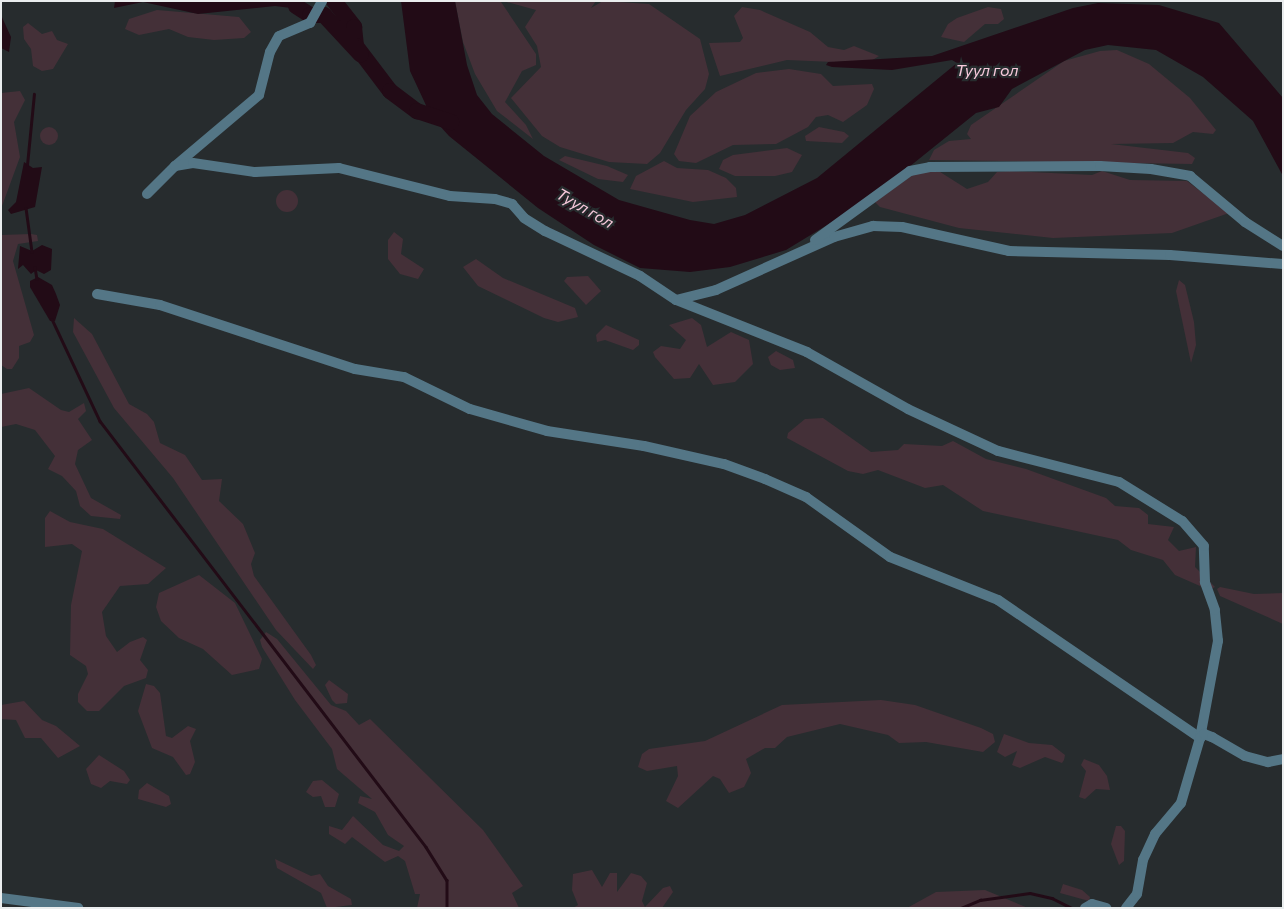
<!DOCTYPE html>
<html>
<head>
<meta charset="utf-8">
<style>
  body { margin:0 }
  #map { position:relative; width:1284px; height:909px; overflow:hidden; background:#272c2e; font-family:Commissioner,sans-serif }
  div>[style] { position:absolute }
  .green>* { inset:0; background:#443038 }
  .round { border-radius:50% }
  .water>* { inset:0; background:#220b16 }
  .stream>* { height:2.5px; margin:-1.25px; padding:0 1.25px; transform-origin:1.25px; border-radius:1.25px; background:#220b16 }
  .river>* { height:16px; margin:-8px; padding:0 8px; transform-origin:8px; border-radius:8px; background:#220b16 }
  .minor>* { height:10px; margin:-5px; padding:0 5px; transform-origin:5px; border-radius:5px; background:#547686 }
  span { translate:-50% -50%; white-space:nowrap; text-align:center; line-height:1.15; -webkit-text-stroke:4.5px #272c2e; paint-order:stroke }
  .water-label { font-size:16px; color:#f8cadc; font-style:italic }
  .frame { position:absolute; inset:0; border:2px solid #eaedee; pointer-events:none }
</style>
</head>
<body>
<div id="map">
  <div class="green">
    <i style="clip-path:polygon(455px 1px,501px 2px,536px 54px,536px 65px,522px 71px,505px 102px,526px 125px,533px 139px,497px 111px,475px 74px,463px 42px)"></i>
    <i style="clip-path:polygon(503px 1px,596px 1px,591px 8px,603px 1px,649px 4px,700px 39px,709px 74px,705px 89px,686px 110px,660px 153px,647px 164px,609px 162px,560px 147px,542px 136px,511px 98px,541px 67px,537px 46px,525px 27px,536px 10px)"></i>
    <i style="clip-path:polygon(742px 7px,760px 10px,810px 32px,828px 47px,844px 50px,854px 46px,879px 56px,871px 61px,834px 62px,787px 60px,720px 76px,709px 43px,740px 42px,743px 38px,734px 16px)"></i>
    <i style="clip-path:polygon(988px 7px,1001px 9px,1004px 19px,998px 24px,985px 24px,964px 42px,941px 37px,948px 24px,957px 18px)"></i>
    <i style="clip-path:polygon(157px 10px,239px 17px,251px 32px,244px 38px,214px 40px,188px 37px,169px 29px,139px 35px,125px 29px,129px 19px)"></i>
    <i style="clip-path:polygon(28px 23px,42px 34px,52px 31px,57px 40px,68px 44px,53px 69px,42px 71px,33px 66px,31px 49px,24px 39px,23px 27px)"></i>
    <i style="clip-path:polygon(1117px 50px,1149px 64px,1190px 98px,1216px 130px,1213px 134px,1193px 132px,1173px 143px,1111px 144px,1188px 153px,1195px 158px,1192px 164px,929px 160px,934px 150px,949px 141px,971px 139px,967px 134px,971px 125px,1064px 61px,1100px 51px)"></i>
    <i style="clip-path:polygon(789px 69px,821px 74px,833px 86px,872px 84px,874px 89px,867px 105px,843px 122px,828px 115px,816px 117px,808px 127px,776px 144px,733px 145px,696px 163px,679px 161px,674px 154px,690px 116px,716px 92px,756px 73px)"></i>
    <i style="clip-path:polygon(20px 91px,25px 100px,14px 122px,20px 157px,2px 206px,1px 93px)"></i>
    <i class="round" style="left:40px;top:127px;width:18px;height:18px"></i>
    <i style="clip-path:polygon(819px 127px,844px 132px,849px 136px,842px 143px,806px 141px,805px 136px)"></i>
    <i style="clip-path:polygon(787px 148px,802px 155px,792px 172px,775px 176px,735px 176px,719px 169px,723px 160px,733px 155px)"></i>
    <i style="clip-path:polygon(565px 156px,607px 166px,628px 175px,623px 182px,598px 179px,559px 160px)"></i>
    <i style="clip-path:polygon(664px 161px,677px 168px,708px 170px,726px 178px,736px 188px,737px 197px,693px 202px,630px 189px,636px 176px)"></i>
    <i style="clip-path:polygon(937px 170px,967px 189px,988px 182px,997px 172px,1009px 171px,1092px 175px,1102px 171px,1130px 180px,1187px 181px,1229px 213px,1172px 233px,1053px 238px,959px 228px,880px 207px,875px 202px,914px 174px)"></i>
    <i class="round" style="left:276px;top:190px;width:22px;height:22px"></i>
    <i style="clip-path:polygon(394px 232px,403px 239px,401px 254px,424px 269px,418px 279px,400px 274px,388px 259px,388px 240px)"></i>
    <i style="clip-path:polygon(31px 234px,37px 235px,38px 241px,18px 244px,13px 261px,34px 335px,30px 342px,19px 346px,19px 358px,12px 369px,7px 369px,1px 365px,1px 235px)"></i>
    <i style="clip-path:polygon(476px 259px,503px 278px,575px 308px,578px 317px,558px 322px,544px 318px,478px 286px,463px 267px)"></i>
    <i style="clip-path:polygon(588px 276px,601px 291px,586px 305px,564px 281px,567px 277px)"></i>
    <i style="clip-path:polygon(1179px 280px,1185px 285px,1194px 322px,1196px 345px,1191px 363px,1176px 291px)"></i>
    <i style="clip-path:polygon(74px 318px,92px 334px,129px 404px,147px 414px,154px 422px,160px 443px,185px 455px,202px 480px,222px 479px,219px 501px,243px 524px,255px 553px,251px 564px,254px 576px,311px 655px,316px 665px,313px 669px,276px 630px,173px 478px,114px 408px,73px 332px)"></i>
    <i style="clip-path:polygon(692px 318px,701px 325px,707px 347px,731px 332px,749px 340px,753px 364px,735px 382px,713px 385px,699px 364px,690px 378px,674px 379px,655px 357px,653px 352px,661px 346px,680px 349px,686px 340px,669px 325px)"></i>
    <i style="clip-path:polygon(606px 325px,639px 340px,639px 345px,633px 350px,605px 340px,597px 342px,596px 335px)"></i>
    <i style="clip-path:polygon(776px 351px,793px 360px,795px 368px,780px 370px,771px 365px,768px 357px)"></i>
    <i style="clip-path:polygon(29px 388px,61px 410px,69px 412px,84px 403px,86px 411px,78px 419px,92px 440px,78px 450px,75px 464px,91px 498px,121px 515px,120px 519px,91px 516px,80px 506px,76px 491px,62px 476px,48px 469px,55px 456px,35px 430px,16px 424px,1px 427px,1px 394px)"></i>
    <i style="clip-path:polygon(823px 418px,871px 452px,898px 450px,904px 444px,942px 446px,953px 441px,986px 459px,1026px 469px,1106px 498px,1115px 506px,1139px 508px,1148px 515px,1148px 524px,1174px 527px,1168px 540px,1179px 551px,1196px 547px,1195px 567px,1215px 587px,1209px 590px,1175px 575px,1163px 560px,1131px 550px,1118px 540px,983px 511px,943px 485px,925px 488px,878px 470px,863px 474px,848px 471px,787px 438px,788px 433px,805px 419px)"></i>
    <i style="clip-path:polygon(50px 511px,70px 522px,103px 529px,166px 568px,148px 584px,120px 586px,102px 612px,106px 636px,117px 652px,130px 642px,143px 637px,147px 640px,140px 660px,148px 670px,146px 678px,124px 686px,99px 711px,87px 711px,78px 702px,78px 694px,88px 674px,86px 666px,70px 655px,71px 605px,82px 551px,72px 544px,45px 547px,45px 518px)"></i>
    <i style="clip-path:polygon(199px 575px,235px 603px,262px 659px,259px 669px,232px 675px,203px 649px,179px 638px,161px 621px,156px 607px,159px 593px)"></i>
    <i style="clip-path:polygon(1220px 587px,1254px 594px,1283px 593px,1283px 624px,1220px 596px,1217px 589px)"></i>
    <i style="clip-path:polygon(266px 632px,277px 639px,331px 705px,346px 711px,359px 725px,370px 719px,483px 830px,523px 886px,512px 893px,519px 908px,417px 908px,420px 894px,415px 894px,405px 861px,398px 856px,385px 862px,352px 837px,345px 844px,329px 834px,329px 826px,342px 830px,353px 816px,383px 845px,399px 851px,404px 846px,388px 835px,375px 812px,358px 803px,360px 796px,372px 799px,337px 769px,332px 749px,295px 700px,262px 647px,260px 640px)"></i>
    <i style="clip-path:polygon(329px 680px,348px 694px,347px 703px,336px 704px,332px 700px,325px 685px)"></i>
    <i style="clip-path:polygon(146px 684px,154px 686px,160px 693px,166px 736px,172px 738px,188px 726px,196px 729px,190px 741px,195px 762px,190px 774px,186px 775px,173px 757px,152px 748px,138px 711px)"></i>
    <i style="clip-path:polygon(881px 700px,915px 705px,981px 728px,993px 734px,995px 742px,983px 752px,926px 742px,899px 743px,888px 735px,840px 724px,787px 737px,775px 748px,765px 748px,746px 759px,751px 773px,744px 787px,729px 793px,720px 779px,713px 776px,678px 808px,666px 801px,678px 776px,677px 766px,647px 771px,638px 767px,642px 754px,649px 749px,705px 741px,782px 705px)"></i>
    <i style="clip-path:polygon(24px 701px,42px 720px,56px 726px,80px 746px,58px 758px,41px 738px,25px 738px,16px 720px,1px 719px,1px 705px)"></i>
    <i style="clip-path:polygon(1004px 734px,1029px 743px,1052px 745px,1065px 755px,1064px 760px,1062px 763px,1045px 757px,1020px 768px,1012px 765px,1017px 751px,1005px 757px,997px 752px)"></i>
    <i style="clip-path:polygon(99px 755px,124px 771px,130px 780px,127px 784px,110px 781px,101px 788px,91px 784px,86px 769px)"></i>
    <i style="clip-path:polygon(1084px 759px,1099px 765px,1107px 776px,1110px 790px,1096px 789px,1085px 799px,1079px 797px,1086px 771px,1081px 765px)"></i>
    <i style="clip-path:polygon(322px 780px,339px 794px,335px 807px,325px 807px,321px 796px,313px 797px,306px 792px,313px 781px)"></i>
    <i style="clip-path:polygon(147px 783px,169px 796px,171px 804px,166px 807px,138px 799px,139px 790px)"></i>
    <i style="clip-path:polygon(1116px 826px,1121px 826px,1125px 831px,1124px 861px,1119px 865px,1111px 844px)"></i>
    <i style="clip-path:polygon(275px 859px,311px 876px,320px 874px,328px 886px,351px 899px,352px 905px,327px 908px,321px 893px,277px 868px)"></i>
    <i style="clip-path:polygon(592px 870px,602px 887px,610px 873px,617px 873px,617px 892px,631px 873px,641px 876px,647px 883px,642px 901px,645px 907px,663px 888px,670px 886px,673px 892px,662px 908px,573px 908px,578px 905px,572px 890px,573px 874px)"></i>
    <i style="clip-path:polygon(1063px 884px,1082px 890px,1090px 897px,1089px 901px,1060px 893px)"></i>
    <i style="clip-path:polygon(985px 890px,1028px 908px,907px 908px,936px 892px)"></i>
  </div>
  <div class="water">
    <i style="clip-path:polygon(115px 1px,300px 1px,291px 8px,275px 6px,198px 14px,143px 2px,114px 8px)"></i>
    <i style="clip-path:polygon(401px 1px,455px 1px,467px 65px,477px 95px,492px 114px,544px 156px,619px 200px,690px 220px,714px 224px,745px 215px,817px 178px,957px 63px,952px 60px,892px 70px,832px 67px,826px 65px,828px 62px,932px 56px,1073px 8px,1098px 3px,1159px 5px,1219px 23px,1283px 98px,1283px 176px,1253px 121px,1203px 77px,1156px 50px,1108px 45px,1085px 50px,1012px 89px,999px 107px,976px 113px,868px 200px,786px 250px,730px 267px,690px 272px,640px 268px,594px 245px,538px 208px,449px 136px,431px 116px,410px 71px)"></i>
    <i style="clip-path:polygon(1px 15px,11px 37px,9px 52px,1px 48px)"></i>
    <i style="clip-path:polygon(24px 162px,33px 168px,42px 167px,35px 207px,11px 214px,8px 210px,16px 202px)"></i>
    <i style="clip-path:polygon(42px 245px,52px 249px,51px 270px,44px 274px,36px 270px,31px 274px,23px 265px,18px 269px,20px 246px,32px 251px)"></i>
    <i style="clip-path:polygon(38px 277px,52px 285px,56px 294px,60px 305px,55px 321px,50px 321px,30px 287px,30px 281px)"></i>
  </div>
  <div class="stream">
    <i style="left:27px;top:165px;width:71px;rotate:-84.4deg"></i>
    <i style="left:26px;top:208px;width:44px;rotate:82.2deg"></i>
    <i style="left:35px;top:267px;width:12px;rotate:81deg"></i>
    <i style="left:52px;top:319px;width:113px;rotate:64.8deg"></i>
    <i style="left:100px;top:421px;width:536px;rotate:52.57deg"></i>
    <i style="left:426px;top:847px;width:39px;rotate:58deg"></i>
    <i style="left:447px;top:880px;width:28px;rotate:90deg"></i>
    <i style="left:961px;top:908px;width:21px;rotate:-23deg"></i>
    <i style="left:980px;top:900px;width:50px;rotate:-8deg"></i>
    <i style="left:1030px;top:893px;width:23px;rotate:13deg"></i>
    <i style="left:1052px;top:898px;width:22px;rotate:27deg"></i>
  </div>
  <div class="river">
    <i style="left:334px;top:1px;width:33px;rotate:52deg"></i>
    <i style="left:354px;top:27px;width:19px;rotate:84deg"></i>
    <i style="left:356px;top:46px;width:56px;rotate:52.9deg"></i>
    <i style="left:390px;top:91px;width:34px;rotate:37deg"></i>
    <i style="left:417px;top:111px;width:36px;rotate:18deg"></i>
    <i style="left:296px;top:6px;width:17px;rotate:33deg"></i>
    <i style="left:310px;top:15px;width:14px"></i>
    <i style="left:324px;top:15px;width:54px;rotate:47.2deg"></i>
  </div>
  <div class="minor">
    <i style="left:175px;top:166px;width:110px;rotate:-40.2deg"></i>
    <i style="left:259px;top:95px;width:44px;rotate:-75.7deg"></i>
    <i style="left:270px;top:52px;width:18px;rotate:-61deg"></i>
    <i style="left:279px;top:36px;width:34px;rotate:-23deg"></i>
    <i style="left:310px;top:23px;width:25px;rotate:-61deg"></i>
    <i style="left:147px;top:194px;width:40px;rotate:-45deg"></i>
    <i style="left:175px;top:166px;width:18px;rotate:-9deg"></i>
    <i style="left:193px;top:163px;width:63px;rotate:8.3deg"></i>
    <i style="left:255px;top:172px;width:84px;rotate:-2.7deg"></i>
    <i style="left:339px;top:168px;width:114px;rotate:14.2deg"></i>
    <i style="left:450px;top:196px;width:45px;rotate:3.8deg"></i>
    <i style="left:495px;top:199px;width:18px;rotate:16deg"></i>
    <i style="left:512px;top:204px;width:18px;rotate:49deg"></i>
    <i style="left:524px;top:218px;width:25px;rotate:32deg"></i>
    <i style="left:545px;top:231px;width:105px;rotate:25.3deg"></i>
    <i style="left:640px;top:276px;width:43px;rotate:33.7deg"></i>
    <i style="left:676px;top:300px;width:41px;rotate:-14deg"></i>
    <i style="left:716px;top:290px;width:129px;rotate:-24.2deg"></i>
    <i style="left:834px;top:237px;width:41px;rotate:-15.8deg"></i>
    <i style="left:873px;top:226px;width:29px;rotate:2deg"></i>
    <i style="left:902px;top:227px;width:110px;rotate:12.6deg"></i>
    <i style="left:1009px;top:251px;width:161px;rotate:1.4deg"></i>
    <i style="left:1170px;top:255px;width:113px;rotate:4.6deg"></i>
    <i style="left:815px;top:240px;width:117px;rotate:-36deg"></i>
    <i style="left:910px;top:171px;width:20px;rotate:-11deg"></i>
    <i style="left:930px;top:167px;width:170px;rotate:-0.3deg"></i>
    <i style="left:1100px;top:166px;width:51px;rotate:3.4deg"></i>
    <i style="left:1151px;top:169px;width:40px;rotate:10deg"></i>
    <i style="left:1190px;top:176px;width:72px;rotate:39.9deg"></i>
    <i style="left:1245px;top:222px;width:45px;rotate:32.3deg"></i>
    <i style="left:97px;top:294px;width:64px;rotate:9.9deg"></i>
    <i style="left:160px;top:305px;width:205px;rotate:18.2deg"></i>
    <i style="left:355px;top:369px;width:50px;rotate:9.3deg"></i>
    <i style="left:404px;top:377px;width:73px;rotate:25.9deg"></i>
    <i style="left:470px;top:409px;width:80px;rotate:15.9deg"></i>
    <i style="left:547px;top:431px;width:98px;rotate:8.8deg"></i>
    <i style="left:644px;top:446px;width:82px;rotate:12.7deg"></i>
    <i style="left:724px;top:464px;width:44px;rotate:20.1deg"></i>
    <i style="left:765px;top:479px;width:45px;rotate:23.7deg"></i>
    <i style="left:806px;top:497px;width:103px;rotate:35.5deg"></i>
    <i style="left:890px;top:557px;width:116px;rotate:21.7deg"></i>
    <i style="left:998px;top:600px;width:245px;rotate:34.3deg"></i>
    <i style="left:1200px;top:738px;width:99px;rotate:-79.5deg"></i>
    <i style="left:1218px;top:641px;width:31px;rotate:-96deg"></i>
    <i style="left:1215px;top:610px;width:30px;rotate:-110deg"></i>
    <i style="left:1205px;top:582px;width:36px;rotate:-92deg"></i>
    <i style="left:1204px;top:546px;width:33px;rotate:-131deg"></i>
    <i style="left:1182px;top:521px;width:74px;rotate:-148.2deg"></i>
    <i style="left:1119px;top:482px;width:125px;rotate:-165.6deg"></i>
    <i style="left:998px;top:451px;width:99px;rotate:-155deg"></i>
    <i style="left:908px;top:409px;width:116px;rotate:-150.6deg"></i>
    <i style="left:807px;top:352px;width:141px;rotate:-158.3deg"></i>
    <i style="left:1px;top:898px;width:78px;rotate:7.4deg"></i>
    <i style="left:1085px;top:908px;width:8px;rotate:-30deg"></i>
    <i style="left:1092px;top:904px;width:15px;rotate:16deg"></i>
    <i style="left:1126px;top:908px;width:18px;rotate:-52deg"></i>
    <i style="left:1137px;top:894px;width:35px;rotate:-80deg"></i>
    <i style="left:1143px;top:860px;width:29px;rotate:-65deg"></i>
    <i style="left:1155px;top:834px;width:40px;rotate:-50deg"></i>
    <i style="left:1181px;top:803px;width:68px;rotate:-73.7deg"></i>
    <i style="left:1200px;top:738px;width:6px;rotate:-45deg"></i>
    <i style="left:1204px;top:734px;width:9px;rotate:21deg"></i>
    <i style="left:1212px;top:737px;width:38px;rotate:30deg"></i>
    <i style="left:1245px;top:756px;width:24px;rotate:15deg"></i>
    <i style="left:1268px;top:762px;width:15px;rotate:-11deg"></i>
  </div>
  <div class="water-label">
    <span style="left:987px;top:70px">Туул гол</span>
    <span style="left:585px;top:208px;rotate:30deg">Туул гол</span>
  </div>
  <div class="frame"></div>
</div>
</body>
</html>
